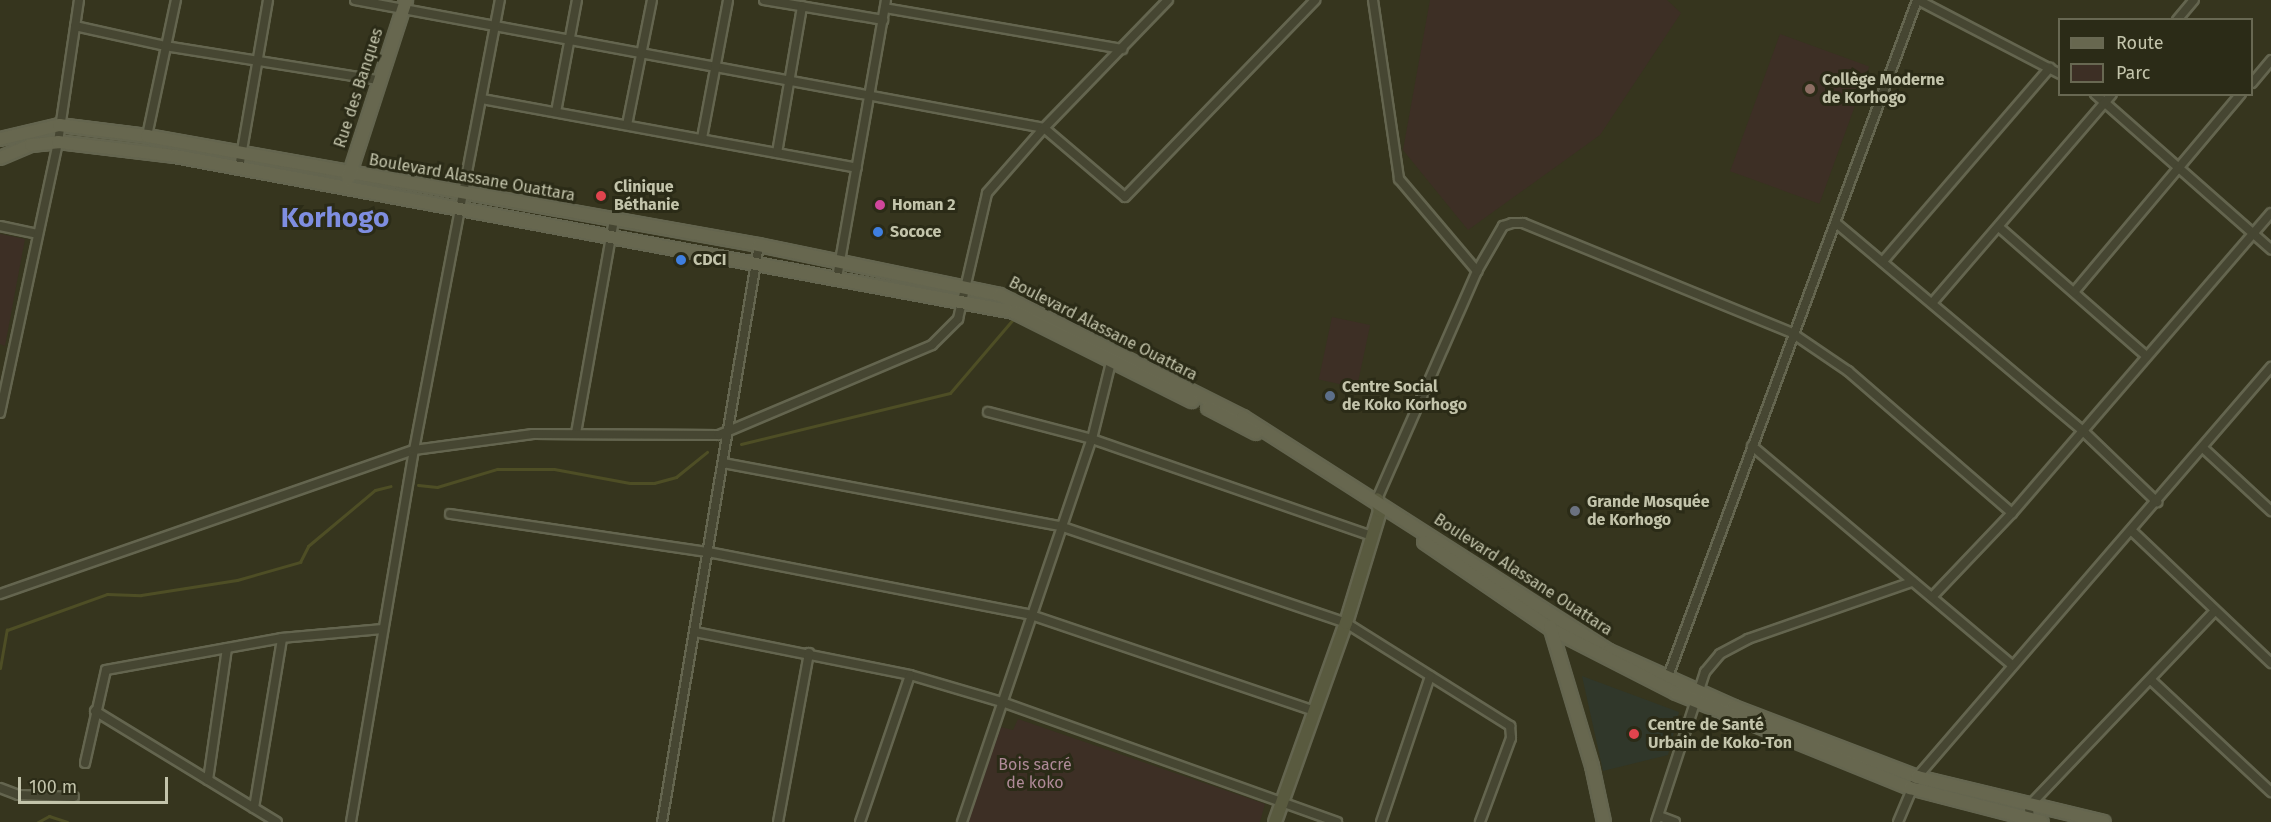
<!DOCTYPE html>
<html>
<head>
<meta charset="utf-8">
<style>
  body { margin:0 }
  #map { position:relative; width:2271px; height:822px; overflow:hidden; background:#36351e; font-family:"Fira Sans",sans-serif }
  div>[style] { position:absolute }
  .medical>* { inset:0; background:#30372a }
  .green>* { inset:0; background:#3d2f25; transform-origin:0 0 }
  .stream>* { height:3px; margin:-1.5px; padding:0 1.5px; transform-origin:1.5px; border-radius:1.5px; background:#4e4e25 }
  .roads { filter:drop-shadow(2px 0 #64654f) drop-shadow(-2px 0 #64654f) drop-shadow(0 2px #64654f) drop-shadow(0 -2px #64654f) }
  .street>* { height:8px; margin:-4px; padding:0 4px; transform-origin:4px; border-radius:4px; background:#464632 }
  .secondary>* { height:12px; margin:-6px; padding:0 6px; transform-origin:6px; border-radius:6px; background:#595a3f }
  .primary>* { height:12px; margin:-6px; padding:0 6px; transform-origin:6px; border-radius:6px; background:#67674f }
  .dots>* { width:16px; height:16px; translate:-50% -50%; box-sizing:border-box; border:3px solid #2b2b17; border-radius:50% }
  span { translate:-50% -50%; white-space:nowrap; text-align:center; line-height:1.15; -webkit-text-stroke:6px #2b2b17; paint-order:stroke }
  .poi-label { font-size:16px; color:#c3c4ab; font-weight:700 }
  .left { translate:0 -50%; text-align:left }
  .street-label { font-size:16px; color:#c3c4ab }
  .park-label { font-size:16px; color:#af8a98 }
  .town-label { font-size:28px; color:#7f8ee0; font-weight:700 }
  .legend { position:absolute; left:2058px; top:18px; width:195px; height:78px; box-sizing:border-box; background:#2b2b17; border:2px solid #686852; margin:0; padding:8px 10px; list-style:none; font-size:18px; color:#c3c4ab }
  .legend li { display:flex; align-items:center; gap:12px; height:30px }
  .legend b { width:30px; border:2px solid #686852 }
  .scale { position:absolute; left:18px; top:777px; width:150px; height:27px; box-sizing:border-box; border:3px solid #c3c4ab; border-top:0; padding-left:8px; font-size:18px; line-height:21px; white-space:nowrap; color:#c3c4ab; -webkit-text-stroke:4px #2b2b17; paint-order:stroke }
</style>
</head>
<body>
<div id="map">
  <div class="medical">
    <i style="clip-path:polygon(1582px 676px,1679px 712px,1668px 755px,1603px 771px)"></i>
  </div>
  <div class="green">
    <i style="clip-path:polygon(1430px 0,1667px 0,1681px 13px,1600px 135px,1468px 230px,1403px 150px)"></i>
    <i style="left:1780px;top:34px;width:95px;height:146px;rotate:20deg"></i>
    <i style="clip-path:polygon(0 234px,25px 239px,5px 346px,0 344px)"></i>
    <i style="left:1332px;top:317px;width:39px;height:64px;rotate:12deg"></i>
    <i style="clip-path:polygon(1018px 719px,1265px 804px,1260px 822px,968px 822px,1001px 727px,1013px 730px)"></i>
  </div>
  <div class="stream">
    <i style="left:1026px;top:305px;width:18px;rotate:-49deg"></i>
    <i style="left:741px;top:444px;width:215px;rotate:-13.7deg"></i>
    <i style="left:950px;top:393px;width:100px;rotate:-49.5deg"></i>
    <i style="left:418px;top:485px;width:19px;rotate:6deg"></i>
    <i style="left:437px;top:487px;width:63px;rotate:-16.7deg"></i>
    <i style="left:497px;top:469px;width:57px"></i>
    <i style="left:554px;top:469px;width:77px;rotate:10.4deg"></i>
    <i style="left:630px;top:483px;width:24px"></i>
    <i style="left:654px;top:483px;width:23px;rotate:-15deg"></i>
    <i style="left:676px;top:477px;width:40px;rotate:-39deg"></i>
    <i style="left:0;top:668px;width:39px;rotate:-80deg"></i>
    <i style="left:7px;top:630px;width:106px;rotate:-19.8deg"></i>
    <i style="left:107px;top:594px;width:34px;rotate:2deg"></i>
    <i style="left:141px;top:595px;width:97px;rotate:-8.9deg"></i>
    <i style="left:237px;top:580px;width:66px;rotate:-15.9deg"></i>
    <i style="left:300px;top:562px;width:18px;rotate:-63deg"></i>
    <i style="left:308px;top:546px;width:87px;rotate:-39.9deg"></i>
    <i style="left:375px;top:490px;width:16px;rotate:-14deg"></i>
    <i style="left:38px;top:822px;width:13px;rotate:-29deg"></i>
    <i style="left:49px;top:816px;width:19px;rotate:18deg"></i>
  </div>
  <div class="roads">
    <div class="street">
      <i style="left:355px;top:0;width:701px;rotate:10.52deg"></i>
      <i style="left:1044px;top:128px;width:106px;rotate:40.4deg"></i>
      <i style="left:1125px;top:197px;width:274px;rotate:-46deg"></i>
      <i style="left:764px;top:0;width:121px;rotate:9.5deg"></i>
      <i style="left:1373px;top:0;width:181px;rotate:81.7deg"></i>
      <i style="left:1399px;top:179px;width:121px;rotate:49.7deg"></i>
      <i style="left:1918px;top:0;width:160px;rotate:27.5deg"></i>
      <i style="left:885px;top:8px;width:241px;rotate:9.8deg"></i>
      <i style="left:2177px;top:20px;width:26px;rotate:-50deg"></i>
      <i style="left:75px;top:26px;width:92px;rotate:12.5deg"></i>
      <i style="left:165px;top:46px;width:216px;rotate:9.1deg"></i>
      <i style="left:2252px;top:83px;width:30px;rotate:-50deg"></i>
      <i style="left:2095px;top:94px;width:235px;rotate:41.4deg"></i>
      <i style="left:482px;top:99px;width:381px;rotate:10.4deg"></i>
      <i style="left:556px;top:112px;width:114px;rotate:-79.4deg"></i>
      <i style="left:627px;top:125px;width:127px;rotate:-78.7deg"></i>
      <i style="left:147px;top:136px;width:139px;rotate:-78deg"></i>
      <i style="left:702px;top:138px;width:140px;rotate:-79.3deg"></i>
      <i style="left:777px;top:153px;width:149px;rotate:-80.3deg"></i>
      <i style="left:239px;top:168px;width:170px;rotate:-80.2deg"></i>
      <i style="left:1836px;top:223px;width:323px;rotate:40.1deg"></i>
      <i style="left:2083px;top:431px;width:103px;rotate:43.8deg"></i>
      <i style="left:0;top:226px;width:38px;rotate:12deg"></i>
      <i style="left:2000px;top:228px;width:194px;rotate:41.2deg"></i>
      <i style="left:1884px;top:260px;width:254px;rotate:-49.2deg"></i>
      <i style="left:837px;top:278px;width:282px;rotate:-80deg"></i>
      <i style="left:2074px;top:292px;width:259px;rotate:-49.9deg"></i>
      <i style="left:1933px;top:302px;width:274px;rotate:-49.3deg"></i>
      <i style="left:988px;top:412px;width:107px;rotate:14.6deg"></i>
      <i style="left:1092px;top:439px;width:296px;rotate:19.1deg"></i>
      <i style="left:0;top:413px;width:277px;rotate:-77.9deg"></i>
      <i style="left:58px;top:142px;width:144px;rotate:-81.6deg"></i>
      <i style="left:576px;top:433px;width:216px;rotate:-79.9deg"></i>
      <i style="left:1752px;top:446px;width:340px;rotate:40.1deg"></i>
      <i style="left:2203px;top:448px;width:93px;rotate:42.8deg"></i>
      <i style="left:723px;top:463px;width:343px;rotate:10.6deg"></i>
      <i style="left:1060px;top:526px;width:302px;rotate:18.7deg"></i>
      <i style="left:1346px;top:623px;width:194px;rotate:32.1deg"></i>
      <i style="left:1510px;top:726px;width:12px;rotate:85deg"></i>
      <i style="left:1511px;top:738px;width:90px;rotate:110.3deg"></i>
      <i style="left:1377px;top:499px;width:249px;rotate:-66.3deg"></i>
      <i style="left:1477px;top:271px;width:52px;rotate:-60deg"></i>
      <i style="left:1503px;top:226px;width:9px;rotate:-18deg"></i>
      <i style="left:1512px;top:223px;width:11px"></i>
      <i style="left:1523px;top:223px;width:291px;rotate:22.2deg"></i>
      <i style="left:1792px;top:333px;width:68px;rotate:34.2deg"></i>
      <i style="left:1848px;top:371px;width:217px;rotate:40.9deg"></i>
      <i style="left:450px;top:514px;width:261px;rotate:8.4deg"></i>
      <i style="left:708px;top:552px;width:329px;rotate:11deg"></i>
      <i style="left:1031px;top:615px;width:299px;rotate:18.7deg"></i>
      <i style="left:2132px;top:531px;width:192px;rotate:43.5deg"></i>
      <i style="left:0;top:594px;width:438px;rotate:-19.2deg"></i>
      <i style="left:414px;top:450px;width:120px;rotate:-7.7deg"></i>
      <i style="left:533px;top:434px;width:186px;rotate:0.3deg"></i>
      <i style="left:719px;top:435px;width:231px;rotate:-22.9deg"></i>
      <i style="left:932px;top:345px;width:37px;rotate:-45deg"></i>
      <i style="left:958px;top:319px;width:129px;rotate:-77deg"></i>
      <i style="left:987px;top:193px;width:86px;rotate:-48.8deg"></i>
      <i style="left:1044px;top:128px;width:178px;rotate:-45.9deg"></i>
      <i style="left:1932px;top:597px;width:116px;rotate:-46.4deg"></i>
      <i style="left:2012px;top:513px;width:396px;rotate:-49.2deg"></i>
      <i style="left:695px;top:632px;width:219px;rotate:11.3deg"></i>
      <i style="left:910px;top:675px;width:96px;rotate:16.4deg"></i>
      <i style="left:1002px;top:702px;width:356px;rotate:19.7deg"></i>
      <i style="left:2152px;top:681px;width:163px;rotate:43deg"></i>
      <i style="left:1666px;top:682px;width:727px;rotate:-69.79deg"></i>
      <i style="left:95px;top:711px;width:213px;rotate:31.4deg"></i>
      <i style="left:85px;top:763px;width:95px;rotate:-77.3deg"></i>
      <i style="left:106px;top:670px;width:179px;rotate:-10.3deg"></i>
      <i style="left:282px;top:638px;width:100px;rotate:-5.1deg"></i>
      <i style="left:208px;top:780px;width:133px;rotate:-81.8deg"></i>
      <i style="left:0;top:788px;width:19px;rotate:21deg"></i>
      <i style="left:18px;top:795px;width:56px;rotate:2deg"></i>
      <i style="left:254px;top:808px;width:172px;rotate:-80.6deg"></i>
      <i style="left:1659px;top:816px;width:17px;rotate:21deg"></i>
      <i style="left:351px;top:822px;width:377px;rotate:-80.4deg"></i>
      <i style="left:414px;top:450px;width:458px;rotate:-79.2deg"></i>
      <i style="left:662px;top:822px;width:585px;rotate:-80.46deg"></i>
      <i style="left:778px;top:822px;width:172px;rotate:-79.6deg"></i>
      <i style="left:860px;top:822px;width:155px;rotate:-71.2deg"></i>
      <i style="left:962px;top:822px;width:404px;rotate:-71.3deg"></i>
      <i style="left:1092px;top:439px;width:83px;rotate:-76.1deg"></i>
      <i style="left:1381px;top:822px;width:154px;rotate:-71.4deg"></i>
      <i style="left:1656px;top:822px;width:158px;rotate:-71.9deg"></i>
      <i style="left:1705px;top:672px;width:23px;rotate:-50deg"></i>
      <i style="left:1720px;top:654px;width:32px;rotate:-28deg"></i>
      <i style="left:1748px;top:639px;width:174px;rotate:-19.2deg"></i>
      <i style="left:1898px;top:822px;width:49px;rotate:-67.1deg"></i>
      <i style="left:1917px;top:777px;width:542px;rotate:-49.19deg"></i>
      <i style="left:2030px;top:822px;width:16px;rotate:-94deg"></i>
      <i style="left:2029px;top:806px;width:269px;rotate:-46.4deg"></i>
    </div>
    <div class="secondary">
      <i style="left:1275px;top:822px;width:211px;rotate:-70.4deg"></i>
      <i style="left:1346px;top:623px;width:117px;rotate:-73.1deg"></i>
      <i style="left:1380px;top:511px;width:12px;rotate:-104deg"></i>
    </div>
    <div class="primary">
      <i style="left:0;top:139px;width:61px;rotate:-13.3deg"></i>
      <i style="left:59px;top:125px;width:89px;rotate:7.1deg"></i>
      <i style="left:147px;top:136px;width:622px;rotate:10.1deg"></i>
      <i style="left:759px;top:245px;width:246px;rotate:11.7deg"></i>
      <i style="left:1000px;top:295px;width:272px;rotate:26.7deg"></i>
      <i style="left:1243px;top:417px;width:434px;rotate:32.6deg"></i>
      <i style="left:1609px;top:651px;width:137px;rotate:24.1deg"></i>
      <i style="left:1734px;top:707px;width:196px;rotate:20.9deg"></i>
      <i style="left:1917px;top:777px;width:192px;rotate:13.5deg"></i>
      <i style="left:0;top:158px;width:34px;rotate:-23deg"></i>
      <i style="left:31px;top:145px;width:27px;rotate:-6deg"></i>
      <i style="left:58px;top:142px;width:118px;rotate:6.8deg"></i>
      <i style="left:175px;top:156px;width:853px;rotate:10.53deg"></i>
      <i style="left:1014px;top:312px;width:199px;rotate:26.6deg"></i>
      <i style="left:348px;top:179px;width:188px;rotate:-72deg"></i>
      <i style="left:1208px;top:408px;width:54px;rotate:27.5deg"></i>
      <i style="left:1424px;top:542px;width:154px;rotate:34.4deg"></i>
      <i style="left:1551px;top:629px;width:140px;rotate:27.1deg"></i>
      <i style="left:1676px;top:693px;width:253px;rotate:22.1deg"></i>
      <i style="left:1910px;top:788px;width:136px;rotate:14.4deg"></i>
      <i style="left:1550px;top:626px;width:146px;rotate:73.3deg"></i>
      <i style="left:1592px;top:766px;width:57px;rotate:77.9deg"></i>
    </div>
  </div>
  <div class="dots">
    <i style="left:1810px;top:89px;background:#8d6e63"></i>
    <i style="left:601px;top:196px;background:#e0444e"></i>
    <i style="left:880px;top:205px;background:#d1479c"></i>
    <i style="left:878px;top:232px;background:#3f7fe0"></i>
    <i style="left:681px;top:260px;background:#3f7fe0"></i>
    <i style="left:1330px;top:396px;background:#5c6f8a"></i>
    <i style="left:1575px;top:511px;background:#6b7280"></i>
    <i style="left:1634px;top:734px;background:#e0444e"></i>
  </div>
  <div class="poi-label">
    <span class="left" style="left:1822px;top:89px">Collège Moderne<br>de Korhogo</span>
    <span class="left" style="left:614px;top:196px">Clinique<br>Béthanie</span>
    <span class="left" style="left:892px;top:205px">Homan 2</span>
    <span class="left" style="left:890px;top:232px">Sococe</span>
    <span class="left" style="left:693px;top:260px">CDCI</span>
    <span class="left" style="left:1342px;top:396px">Centre Social<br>de Koko Korhogo</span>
    <span class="left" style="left:1587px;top:511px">Grande Mosquée<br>de Korhogo</span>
    <span class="left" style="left:1648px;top:734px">Centre de Santé<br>Urbain de Koko-Ton</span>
  </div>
  <div class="street-label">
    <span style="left:359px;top:88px;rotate:-72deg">Rue des Banques</span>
    <span style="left:472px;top:178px;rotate:10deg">Boulevard Alassane Ouattara</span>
    <span style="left:1103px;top:329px;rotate:27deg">Boulevard Alassane Ouattara</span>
    <span style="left:1523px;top:575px;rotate:33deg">Boulevard Alassane Ouattara</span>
  </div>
  <div class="park-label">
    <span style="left:1035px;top:774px">Bois sacré<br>de koko</span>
  </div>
  <div class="town-label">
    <span style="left:335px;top:218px">Korhogo</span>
  </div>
  <ul class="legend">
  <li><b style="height:8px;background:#67674f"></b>Route</li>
  <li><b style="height:16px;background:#3d2f25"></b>Parc</li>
  </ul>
  <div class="scale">100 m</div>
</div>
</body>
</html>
